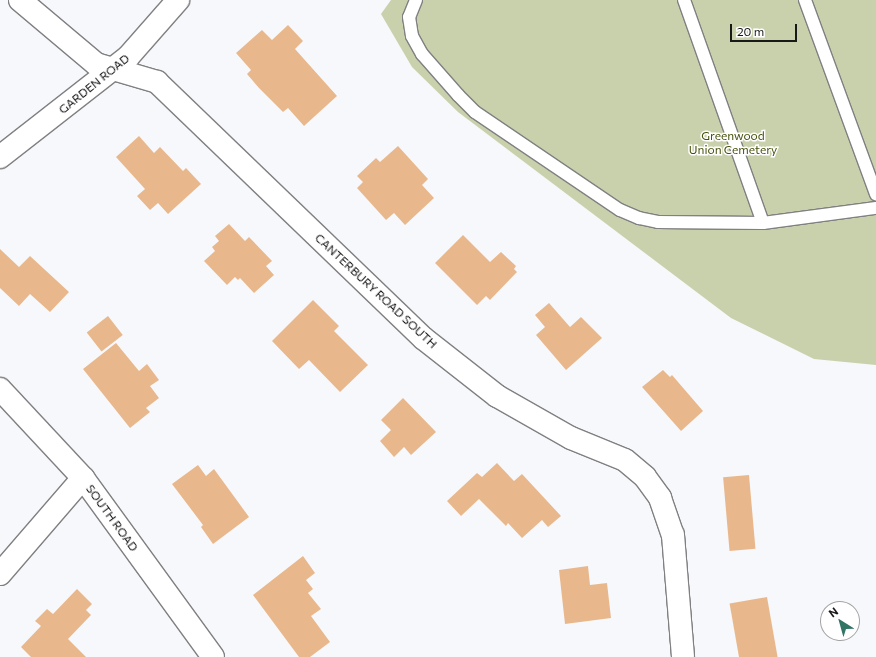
<!DOCTYPE html>
<html>
<head>
<meta charset="utf-8">
<style>
  body { margin:0 }
  #map { position:relative; width:876px; height:657px; overflow:hidden; background:#f7f8fb; font-family:Commissioner,sans-serif }
  div>[style] { position:absolute }
  .green>* { inset:0; background:#c8d1ac }
  .building>* { inset:0; background:#e8b88c; transform-origin:0 0 }
  .roads { filter:drop-shadow(1px 0 #808082) drop-shadow(-1px 0 #808082) drop-shadow(0 1px #808082) drop-shadow(0 -1px #808082) }
  .service>* { height:12px; margin:-6px; padding:0 6px; transform-origin:6px; border-radius:6px; background:#fff }
  .minor>* { height:22px; margin:-11px; padding:0 11px; transform-origin:11px; border-radius:11px; background:#fff }
  span { translate:-50% -50%; white-space:nowrap; text-align:center; line-height:1.15; -webkit-text-stroke:3px #fff; paint-order:stroke }
  .street-label { font-size:12px; color:#181819 }
  .park-label { font-size:12px; color:#46510d }
  .north { position:absolute; left:820px; top:601px; width:40px; height:40px; box-sizing:border-box; background:#fff; border:1px solid #a3a3a3; border-radius:50%; rotate:323deg; font-size:11px; font-weight:700; line-height:16px; text-align:center; color:#181819 }
  .north::after { content:''; display:block; margin:auto; width:14px; height:18px; background:#337565; clip-path:polygon(50% 0,100% 100%,50% 72%,0 100%) }
  .scale { position:absolute; left:730px; top:24px; width:67px; height:18px; box-sizing:border-box; border:2px solid #181819; border-top:0; padding-left:5px; font-size:12px; line-height:14px; white-space:nowrap; color:#181819; -webkit-text-stroke:3px #fff; paint-order:stroke }
</style>
</head>
<body>
<div id="map">
  <div class="green">
    <i style="clip-path:polygon(391px 0,876px 0,876px 365px,814px 359px,731px 318px,458px 112px,412px 67px,381px 14px)"></i>
  </div>
  <div class="building">
    <i style="clip-path:polygon(288px 25px,303px 41px,295px 49px,337px 96px,304px 126px,288px 108px,283px 112px,259px 88px,247px 74px,251px 70px,236px 53px,262px 30px,272px 40px)"></i>
    <i style="clip-path:polygon(139px 136px,154px 153px,160px 147px,183px 171px,186px 168px,201px 184px,168px 214px,158px 203px,150px 210px,137px 196px,145px 189px,116px 157px)"></i>
    <i style="clip-path:polygon(398px 146px,428px 179px,422px 185px,434px 198px,405px 225px,394px 213px,386px 220px,357px 188px,363px 182px,357px 176px,376px 158px,380px 162px)"></i>
    <i style="clip-path:polygon(229px 224px,245px 241px,249px 237px,272px 261px,266px 266px,274px 275px,254px 293px,240px 278px,238px 280px,235px 277px,227px 285px,204px 261px,215px 251px,212px 247px,219px 241px,215px 236px)"></i>
    <i style="clip-path:polygon(463px 235px,490px 262px,501px 252px,516px 266px,514px 269px,517px 272px,490px 300px,486px 296px,477px 305px,435px 263px)"></i>
    <i style="clip-path:polygon(0 249px,19px 267px,30px 256px,69px 292px,50px 312px,30px 294px,19px 306px,0 288px)"></i>
    <i style="clip-path:polygon(313px 300px,339px 326px,334px 331px,368px 365px,340px 392px,309px 360px,299px 369px,272px 341px)"></i>
    <i style="clip-path:polygon(549px 303px,570px 327px,581px 317px,602px 338px,566px 370px,536px 335px,545px 327px,535px 315px)"></i>
    <i style="left:108px;top:316px;width:24px;height:27px;rotate:52deg"></i>
    <i style="clip-path:polygon(116px 343px,139px 371px,147px 364px,159px 380px,150px 386px,159px 398px,146px 408px,150px 412px,130px 428px,83px 369px)"></i>
    <i style="clip-path:polygon(663px 370px,670px 377px,672px 375px,703px 411px,681px 431px,642px 387px)"></i>
    <i style="clip-path:polygon(403px 398px,436px 432px,411px 455px,404px 447px,394px 457px,380px 441px,391px 430px,381px 420px)"></i>
    <i style="clip-path:polygon(497px 463px,514px 481px,522px 474px,561px 516px,548px 527px,542px 520px,522px 538px,508px 523px,506px 526px,479px 499px,461px 516px,447px 501px,477px 473px,482px 477px)"></i>
    <i style="clip-path:polygon(198px 465px,206px 476px,214px 469px,249px 517px,213px 544px,201px 527px,203px 525px,172px 484px)"></i>
    <i style="left:749px;top:475px;width:74px;height:26px;rotate:85deg"></i>
    <i style="clip-path:polygon(303px 556px,315px 573px,306px 580px,313px 589px,308px 593px,321px 609px,311px 616px,330px 642px,310px 657px,299px 657px,253px 595px)"></i>
    <i style="clip-path:polygon(588px 566px,590px 585px,607px 583px,611px 618px,565px 624px,559px 570px)"></i>
    <i style="clip-path:polygon(77px 589px,92px 604px,86px 610px,91px 615px,68px 639px,86px 657px,31px 657px,21px 647px,41px 626px,35px 621px,47px 609px,53px 614px)"></i>
    <i style="left:767px;top:597px;width:61px;height:38px;rotate:80deg"></i>
  </div>
  <div class="roads">
    <div class="service">
      <i style="left:416px;top:0;width:18px;rotate:112deg"></i>
      <i style="left:409px;top:17px;width:19px;rotate:81deg"></i>
      <i style="left:412px;top:36px;width:21px;rotate:61deg"></i>
      <i style="left:422px;top:54px;width:55px;rotate:48.7deg"></i>
      <i style="left:458px;top:95px;width:24px;rotate:45deg"></i>
      <i style="left:475px;top:112px;width:175px;rotate:34.1deg"></i>
      <i style="left:620px;top:210px;width:21px;rotate:23deg"></i>
      <i style="left:639px;top:218px;width:19px;rotate:12deg"></i>
      <i style="left:658px;top:222px;width:105px;rotate:0.5deg"></i>
      <i style="left:763px;top:223px;width:237px;rotate:-109.5deg"></i>
      <i style="left:805px;top:0;width:207px;rotate:69.9deg"></i>
      <i style="left:763px;top:223px;width:114px;rotate:-7.6deg"></i>
    </div>
    <div class="minor">
      <i style="left:20px;top:0;width:99px;rotate:40.1deg"></i>
      <i style="left:96px;top:64px;width:64px;rotate:16.4deg"></i>
      <i style="left:157px;top:82px;width:369px;rotate:43.9deg"></i>
      <i style="left:423px;top:338px;width:94px;rotate:38.1deg"></i>
      <i style="left:497px;top:396px;width:85px;rotate:29.6deg"></i>
      <i style="left:571px;top:438px;width:58px;rotate:22.2deg"></i>
      <i style="left:625px;top:460px;width:26px;rotate:40deg"></i>
      <i style="left:645px;top:477px;width:26px;rotate:54deg"></i>
      <i style="left:660px;top:498px;width:39px;rotate:71deg"></i>
      <i style="left:673px;top:535px;width:122px;rotate:85.3deg"></i>
      <i style="left:0;top:157px;width:162px;rotate:-38deg"></i>
      <i style="left:128px;top:57px;width:76px;rotate:-48.7deg"></i>
      <i style="left:0;top:389px;width:122px;rotate:47deg"></i>
      <i style="left:83px;top:478px;width:221px;rotate:54deg"></i>
      <i style="left:0;top:574px;width:127px;rotate:-49.2deg"></i>
    </div>
  </div>
  <div class="street-label">
    <span style="left:94px;top:84px;rotate:-39deg">GARDEN ROAD</span>
    <span style="left:376px;top:291px;rotate:43deg">CANTERBURY ROAD SOUTH</span>
    <span style="left:112px;top:518px;rotate:54deg">SOUTH ROAD</span>
  </div>
  <div class="park-label">
    <span style="left:733px;top:143px">Greenwood<br>Union Cemetery</span>
  </div>
  <div class="north">N</div>
  <div class="scale">20 m</div>
</div>
</body>
</html>
